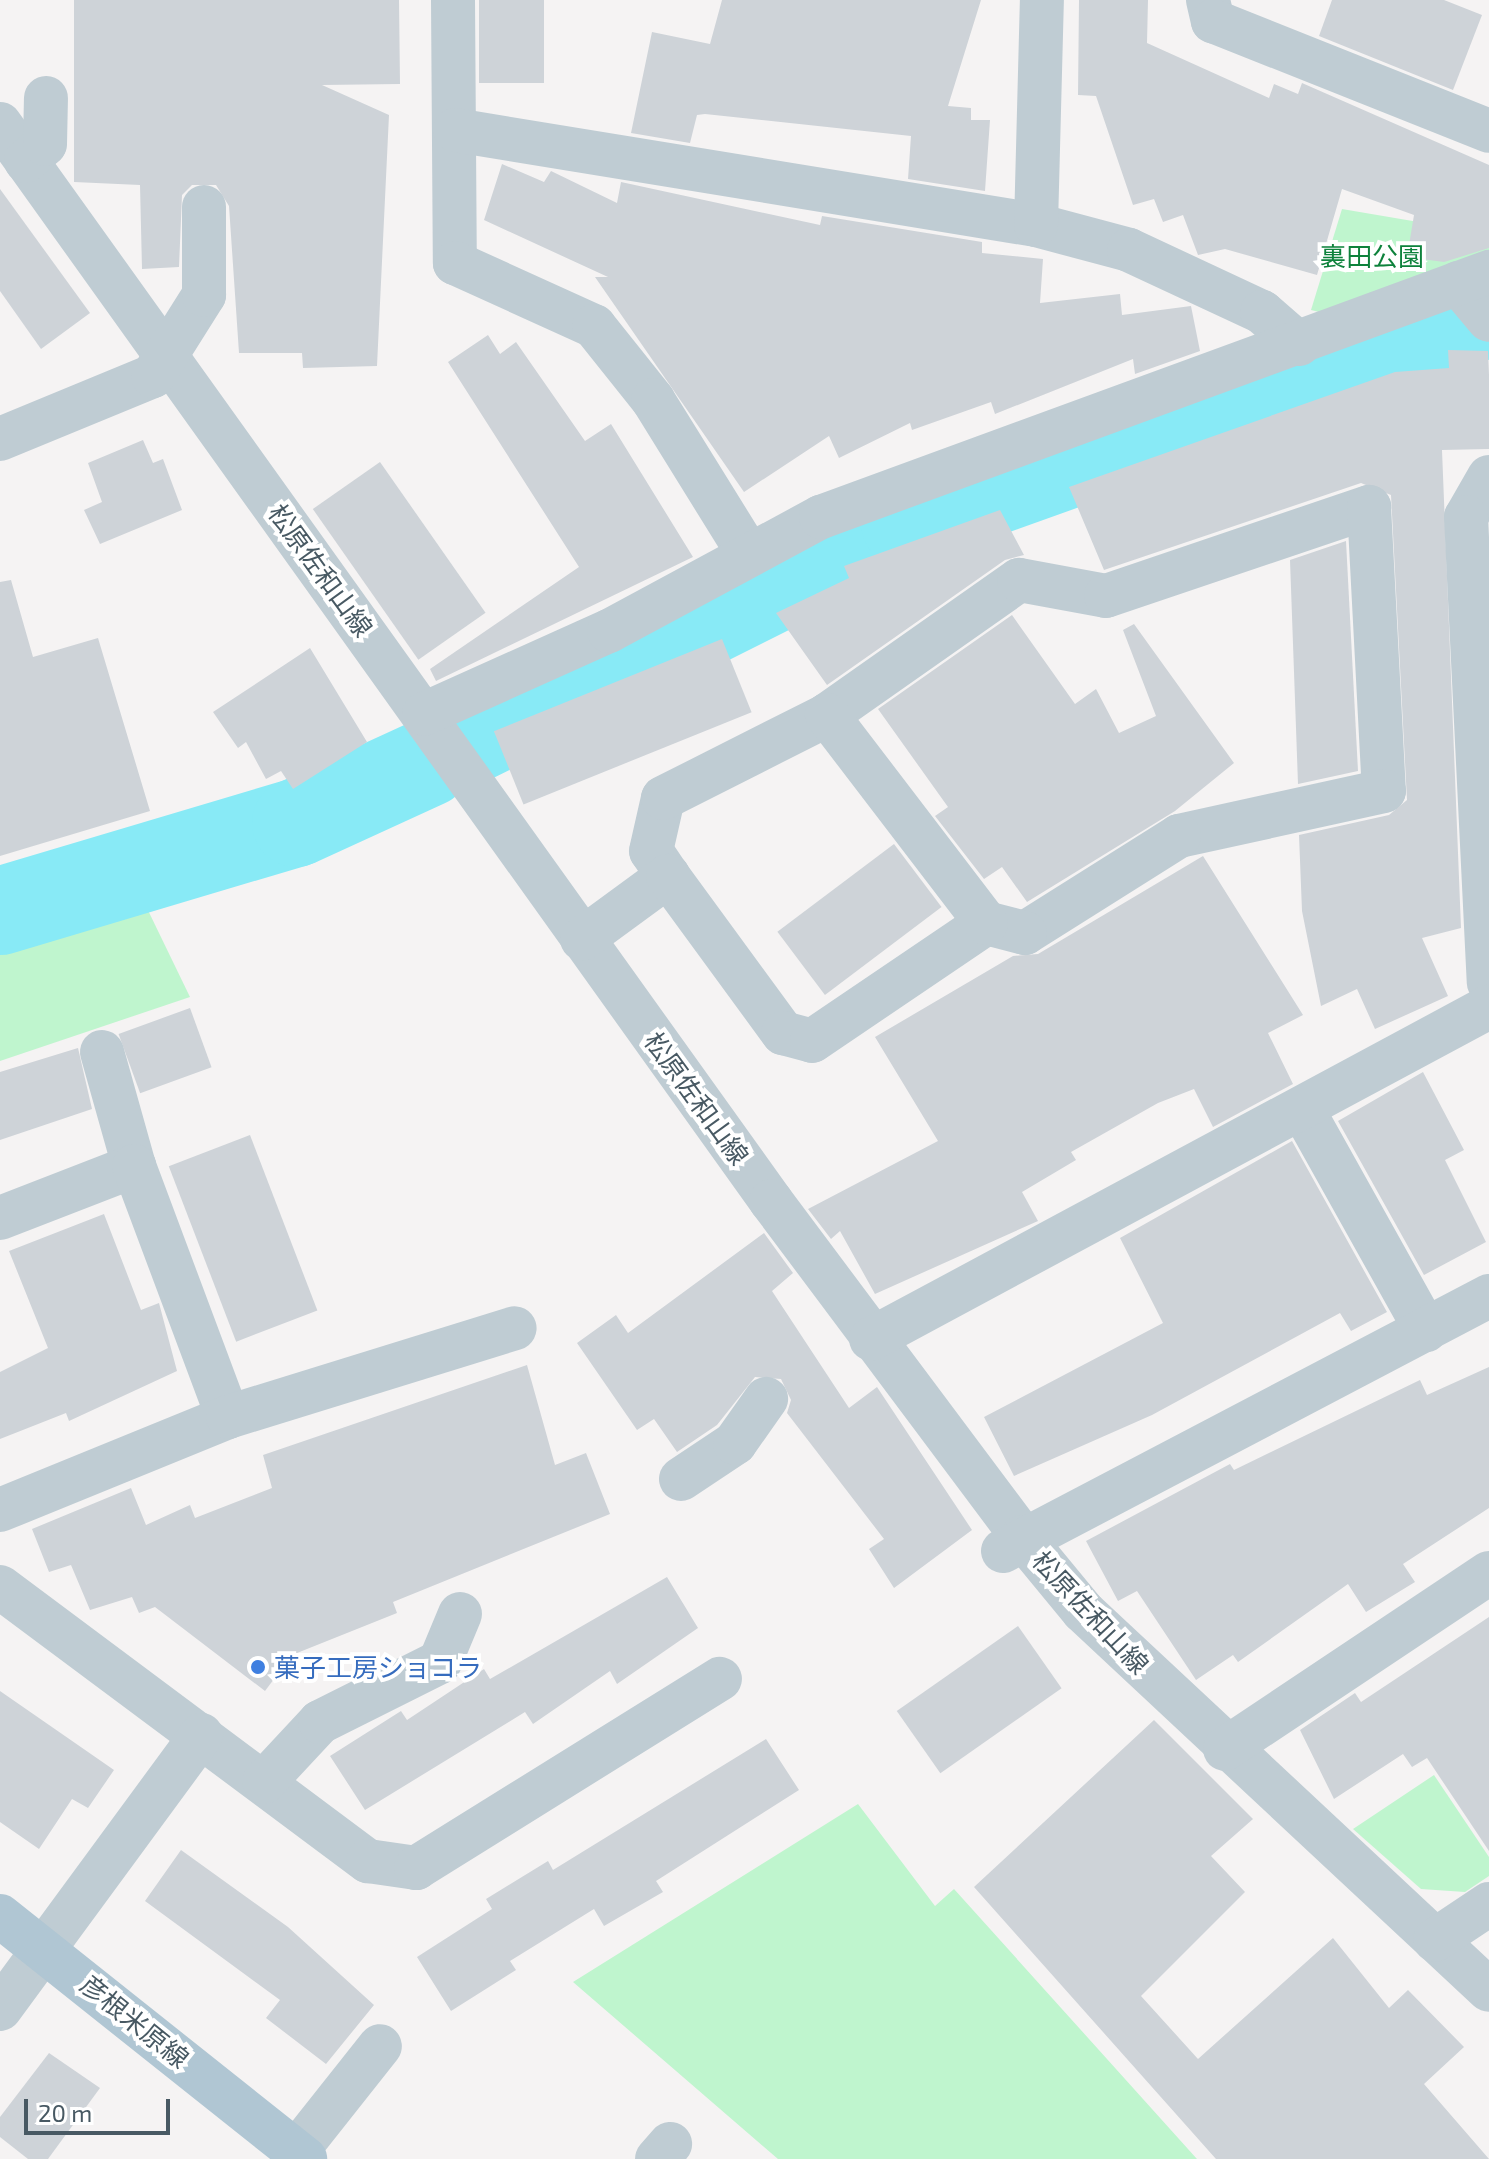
<!DOCTYPE html>
<html>
<head>
<meta charset="utf-8">
<style>
  body { margin:0 }
  #map { position:relative; width:1489px; height:2159px; overflow:hidden; background:#f5f3f3; font-family:"Exo 2","Noto Sans JP",sans-serif }
  div>[style] { position:absolute }
  .green>* { inset:0; background:#bff5ce }
  .river>* { height:88px; margin:-44px; padding:0 44px; transform-origin:44px; border-radius:44px; background:#88eaf6 }
  .building>* { inset:0; background:#ced3d8; transform-origin:0 0 }
  .minor>* { height:44px; margin:-22px; padding:0 22px; transform-origin:22px; border-radius:22px; background:#bfccd3 }
  .major>* { height:44px; margin:-22px; padding:0 22px; transform-origin:22px; border-radius:22px; background:#b0c6d3 }
  .dots>* { width:22px; height:22px; translate:-50% -50%; box-sizing:border-box; border:4px solid #fff; border-radius:50% }
  span { translate:-50% -50%; white-space:nowrap; text-align:center; line-height:1.15; -webkit-text-stroke:8px #fff; paint-order:stroke }
  .park-label { font-size:26px; color:#0e823c }
  .street-label { font-size:26px; color:#485963 }
  .shop-label { font-size:26px; color:#366cbe }
  .left { translate:0 -50%; text-align:left }
  .scale { position:absolute; left:24px; top:2099px; width:146px; height:36px; box-sizing:border-box; border:4px solid #485963; border-top:0; padding-left:10px; font-size:24px; line-height:28px; white-space:nowrap; color:#485963; -webkit-text-stroke:6px #fff; paint-order:stroke }
</style>
</head>
<body>
<div id="map">
  <div class="green">
    <i style="clip-path:polygon(1342px 209px,1489px 234px,1489px 257px,1331px 315px,1311px 310px)"></i>
    <i style="clip-path:polygon(143px 900px,190px 997px,0 1061px,0 944px)"></i>
    <i style="clip-path:polygon(1434px 1775px,1489px 1857px,1489px 1876px,1465px 1892px,1421px 1889px,1353px 1829px)"></i>
    <i style="clip-path:polygon(858px 1804px,935px 1906px,954px 1889px,1197px 2159px,778px 2159px,573px 1982px)"></i>
  </div>
  <div class="river">
    <i style="left:467px;top:742px;width:490px;rotate:-26.6deg"></i>
    <i style="left:905px;top:523px;width:621px;rotate:-19.78deg"></i>
    <i style="left:0;top:911px;width:309px;rotate:-16.6deg"></i>
    <i style="left:296px;top:823px;width:144px;rotate:-24.6deg"></i>
  </div>
  <div class="building">
    <i style="clip-path:polygon(74px 0,399px 0,400px 84px,322px 85px,389px 115px,377px 366px,303px 368px,302px 353px,239px 353px,229px 206px,216px 185px,192px 185px,182px 195px,179px 267px,142px 269px,140px 185px,74px 182px)"></i>
    <i style="left:479px;top:0;width:65px;height:83px"></i>
    <i style="clip-path:polygon(722px 0,981px 0,948px 106px,971px 108px,971px 120px,990px 120px,985px 191px,908px 179px,911px 136px,705px 114px,697px 115px,690px 143px,631px 133px,652px 32px,710px 44px)"></i>
    <i style="clip-path:polygon(1079px 0,1148px 0,1147px 43px,1269px 98px,1274px 84px,1298px 94px,1302px 83px,1489px 165px,1489px 248px,1444px 262px,1407px 257px,1414px 215px,1342px 189px,1317px 275px,1225px 249px,1198px 255px,1183px 215px,1163px 222px,1154px 199px,1133px 205px,1096px 96px,1078px 95px)"></i>
    <i style="clip-path:polygon(1332px 0,1444px 0,1482px 15px,1453px 90px,1319px 36px)"></i>
    <i style="clip-path:polygon(502px 164px,544px 182px,551px 171px,617px 203px,621px 182px,820px 225px,822px 216px,982px 242px,982px 253px,1043px 259px,1040px 303px,1120px 294px,1122px 315px,1191px 306px,1200px 351px,1135px 374px,1133px 359px,995px 414px,991px 402px,912px 430px,910px 423px,839px 458px,829px 436px,744px 492px,595px 277px,608px 277px,484px 220px)"></i>
    <i style="clip-path:polygon(0 189px,90px 313px,41px 349px,0 291px)"></i>
    <i style="clip-path:polygon(488px 335px,500px 354px,516px 342px,585px 441px,611px 424px,693px 557px,436px 681px,430px 669px,579px 567px,448px 362px)"></i>
    <i style="clip-path:polygon(1448px 350px,1488px 351px,1489px 375px,1489px 449px,1442px 450px,1461px 928px,1422px 938px,1448px 996px,1375px 1029px,1357px 989px,1321px 1006px,1302px 911px,1299px 835px,1389px 815px,1407px 800px,1391px 495px,1361px 483px,1104px 570px,1069px 487px,1395px 372px,1449px 368px)"></i>
    <i style="clip-path:polygon(143px 440px,153px 463px,163px 459px,182px 510px,100px 544px,84px 510px,102px 502px,88px 463px)"></i>
    <i style="left:380px;top:462px;width:184px;height:82px;rotate:55deg"></i>
    <i style="clip-path:polygon(1000px 510px,1024px 555px,1005px 560px,827px 685px,776px 613px,849px 578px,844px 566px)"></i>
    <i style="clip-path:polygon(1346px 541px,1358px 771px,1298px 784px,1290px 560px)"></i>
    <i style="clip-path:polygon(11px 580px,33px 657px,98px 638px,150px 811px,0 856px,0 582px)"></i>
    <i style="clip-path:polygon(1012px 615px,1075px 704px,1096px 689px,1119px 733px,1156px 716px,1123px 630px,1134px 624px,1234px 763px,1175px 811px,1027px 902px,1002px 867px,984px 879px,935px 816px,948px 807px,878px 709px)"></i>
    <i style="left:722px;top:639px;width:79px;height:246px;rotate:68deg"></i>
    <i style="clip-path:polygon(310px 648px,367px 742px,293px 789px,281px 771px,266px 779px,246px 742px,238px 748px,213px 712px)"></i>
    <i style="left:894px;top:844px;width:79px;height:146px;rotate:53deg"></i>
    <i style="clip-path:polygon(1203px 856px,1303px 1015px,1268px 1033px,1293px 1084px,1213px 1127px,1194px 1089px,1158px 1103px,1071px 1152px,1076px 1160px,1022px 1192px,1038px 1221px,875px 1294px,840px 1231px,831px 1239px,808px 1209px,938px 1141px,875px 1037px,1013px 956px,1038px 954px)"></i>
    <i style="left:190px;top:1008px;width:63px;height:76px;rotate:70deg"></i>
    <i style="clip-path:polygon(78px 1048px,92px 1109px,0 1140px,0 1072px)"></i>
    <i style="clip-path:polygon(1423px 1072px,1464px 1150px,1445px 1160px,1486px 1242px,1424px 1275px,1338px 1121px)"></i>
    <i style="left:250px;top:1135px;width:188px;height:87px;rotate:69deg"></i>
    <i style="clip-path:polygon(1292px 1141px,1387px 1312px,1351px 1331px,1340px 1313px,1152px 1415px,1014px 1476px,984px 1417px,1163px 1323px,1120px 1238px)"></i>
    <i style="clip-path:polygon(104px 1214px,141px 1310px,159px 1303px,177px 1371px,69px 1421px,66px 1413px,0 1439px,0 1372px,48px 1348px,9px 1251px)"></i>
    <i style="clip-path:polygon(764px 1233px,793px 1273px,772px 1291px,849px 1408px,877px 1387px,972px 1530px,894px 1588px,869px 1549px,884px 1539px,787px 1413px,791px 1400px,781px 1379px,755px 1377px,717px 1425px,677px 1452px,654px 1419px,637px 1430px,577px 1343px,616px 1315px,628px 1333px)"></i>
    <i style="clip-path:polygon(527px 1365px,555px 1465px,586px 1453px,610px 1514px,393px 1602px,397px 1613px,292px 1655px,265px 1691px,155px 1607px,139px 1613px,132px 1597px,90px 1610px,71px 1565px,49px 1572px,32px 1529px,131px 1488px,146px 1525px,190px 1505px,195px 1518px,272px 1488px,263px 1455px)"></i>
    <i style="clip-path:polygon(1489px 1367px,1489px 1508px,1403px 1564px,1415px 1582px,1366px 1612px,1348px 1584px,1238px 1662px,1233px 1655px,1196px 1680px,1137px 1591px,1118px 1601px,1086px 1541px,1230px 1464px,1234px 1470px,1420px 1380px,1427px 1395px)"></i>
    <i style="clip-path:polygon(667px 1577px,698px 1628px,617px 1684px,610px 1671px,533px 1724px,525px 1712px,365px 1810px,330px 1756px,401px 1711px,407px 1720px,484px 1669px,490px 1679px)"></i>
    <i style="clip-path:polygon(1489px 1617px,1489px 1851px,1427px 1758px,1412px 1767px,1403px 1754px,1334px 1799px,1300px 1730px,1355px 1693px,1361px 1702px)"></i>
    <i style="left:1018px;top:1626px;width:76px;height:148px;rotate:55deg"></i>
    <i style="clip-path:polygon(0 1691px,114px 1770px,88px 1808px,72px 1799px,39px 1849px,0 1822px)"></i>
    <i style="clip-path:polygon(1154px 1720px,1253px 1819px,1211px 1856px,1245px 1892px,1141px 1996px,1198px 2059px,1333px 1938px,1389px 2008px,1408px 1990px,1464px 2047px,1424px 2084px,1489px 2159px,1216px 2159px,974px 1887px)"></i>
    <i style="clip-path:polygon(766px 1739px,799px 1790px,656px 1881px,663px 1892px,604px 1926px,594px 1909px,510px 1961px,516px 1970px,451px 2011px,417px 1957px,492px 1909px,486px 1899px,548px 1861px,553px 1870px)"></i>
    <i style="clip-path:polygon(181px 1850px,288px 1927px,374px 2005px,326px 2064px,266px 2018px,280px 2000px,145px 1901px)"></i>
    <i style="clip-path:polygon(49px 2053px,100px 2088px,48px 2159px,28px 2159px,0 2137px,0 2117px)"></i>
  </div>
  <div class="minor">
    <i style="left:453px;top:0;width:263px;rotate:89.6deg"></i>
    <i style="left:455px;top:263px;width:153px;rotate:24.4deg"></i>
    <i style="left:594px;top:326px;width:95px;rotate:51.4deg"></i>
    <i style="left:653px;top:400px;width:182px;rotate:58.2deg"></i>
    <i style="left:1208px;top:0;width:22px;rotate:77deg"></i>
    <i style="left:1213px;top:21px;width:297px;rotate:21.7deg"></i>
    <i style="left:0;top:124px;width:1325px;rotate:54.4deg"></i>
    <i style="left:771px;top:1201px;width:419px;rotate:53.2deg"></i>
    <i style="left:1022px;top:1537px;width:96px;rotate:50.5deg"></i>
    <i style="left:1083px;top:1611px;width:555px;rotate:43.03deg"></i>
    <i style="left:455px;top:130px;width:589px;rotate:9.29deg"></i>
    <i style="left:1036px;top:225px;width:96px;rotate:15deg"></i>
    <i style="left:1129px;top:250px;width:147px;rotate:25deg"></i>
    <i style="left:1262px;top:312px;width:49px;rotate:40.9deg"></i>
    <i style="left:26px;top:161px;width:25px;rotate:-42deg"></i>
    <i style="left:45px;top:144px;width:46px;rotate:-88.8deg"></i>
    <i style="left:1036px;top:225px;width:225px;rotate:-88.5deg"></i>
    <i style="left:1458px;top:283px;width:48px;rotate:50deg"></i>
    <i style="left:0;top:439px;width:165px;rotate:-22.4deg"></i>
    <i style="left:153px;top:376px;width:96px;rotate:-57.8deg"></i>
    <i style="left:204px;top:295px;width:88px;rotate:-90deg"></i>
    <i style="left:1489px;top:477px;width:46px;rotate:119.9deg"></i>
    <i style="left:1466px;top:517px;width:466px;rotate:87.2deg"></i>
    <i style="left:424px;top:714px;width:203px;rotate:-24.2deg"></i>
    <i style="left:609px;top:631px;width:241px;rotate:-28.3deg"></i>
    <i style="left:821px;top:517px;width:712px;rotate:-20.14deg"></i>
    <i style="left:668px;top:876px;width:30px;rotate:-124deg"></i>
    <i style="left:651px;top:851px;width:54px;rotate:-77.2deg"></i>
    <i style="left:663px;top:798px;width:184px;rotate:-26.8deg"></i>
    <i style="left:827px;top:715px;width:235px;rotate:-35.1deg"></i>
    <i style="left:1019px;top:580px;width:88px;rotate:10.4deg"></i>
    <i style="left:1106px;top:596px;width:278px;rotate:-18.7deg"></i>
    <i style="left:1369px;top:507px;width:284px;rotate:87deg"></i>
    <i style="left:1384px;top:791px;width:210px;rotate:167.6deg"></i>
    <i style="left:1179px;top:836px;width:182px;rotate:147.8deg"></i>
    <i style="left:1025px;top:933px;width:40px;rotate:-165.6deg"></i>
    <i style="left:582px;top:939px;width:107px;rotate:-36.2deg"></i>
    <i style="left:668px;top:876px;width:195px;rotate:53.8deg"></i>
    <i style="left:783px;top:1033px;width:30px;rotate:15deg"></i>
    <i style="left:812px;top:1041px;width:210px;rotate:-34.1deg"></i>
    <i style="left:986px;top:923px;width:262px;rotate:-127.4deg"></i>
    <i style="left:102px;top:1052px;width:118px;rotate:74.3deg"></i>
    <i style="left:1304px;top:1112px;width:250px;rotate:60.8deg"></i>
    <i style="left:0;top:1218px;width:144px;rotate:-21.2deg"></i>
    <i style="left:134px;top:1166px;width:268px;rotate:69.5deg"></i>
    <i style="left:871px;top:1339px;width:702px;rotate:-28.25deg"></i>
    <i style="left:681px;top:1479px;width:65px;rotate:-33.7deg"></i>
    <i style="left:735px;top:1443px;width:54px;rotate:-54.8deg"></i>
    <i style="left:0;top:1510px;width:246px;rotate:-22.2deg"></i>
    <i style="left:228px;top:1417px;width:300px;rotate:-17.2deg"></i>
    <i style="left:1003px;top:1551px;width:549px;rotate:-27.69deg"></i>
    <i style="left:0;top:1587px;width:459px;rotate:36.7deg"></i>
    <i style="left:368px;top:1861px;width:49px;rotate:8.3deg"></i>
    <i style="left:416px;top:1868px;width:358px;rotate:-31.9deg"></i>
    <i style="left:1225px;top:1749px;width:317px;rotate:-33.7deg"></i>
    <i style="left:264px;top:1782px;width:82px;rotate:-47deg"></i>
    <i style="left:320px;top:1722px;width:134px;rotate:-26.6deg"></i>
    <i style="left:440px;top:1662px;width:52px;rotate:-67.4deg"></i>
    <i style="left:1435px;top:1940px;width:65px;rotate:-33.7deg"></i>
    <i style="left:0;top:2009px;width:340px;rotate:-53.7deg"></i>
    <i style="left:296px;top:2152px;width:135px;rotate:-51.6deg"></i>
    <i style="left:657px;top:2159px;width:20px;rotate:-49deg"></i>
  </div>
  <div class="major">
    <i style="left:0;top:1916px;width:390px;rotate:38.5deg"></i>
  </div>
  <div class="dots">
    <i style="left:258px;top:1667px;background:#3f7fe0"></i>
  </div>
  <div class="park-label">
    <span style="left:1372px;top:256px">裏田公園</span>
  </div>
  <div class="street-label">
    <span style="left:321px;top:570px;rotate:54deg">松原佐和山線</span>
    <span style="left:697px;top:1098px;rotate:54deg">松原佐和山線</span>
    <span style="left:1091px;top:1612px;rotate:47deg">松原佐和山線</span>
    <span style="left:135px;top:2021px;rotate:39deg">彦根米原線</span>
  </div>
  <div class="shop-label">
    <span class="left" style="left:274px;top:1667px">菓子工房ショコラ</span>
  </div>
  <div class="scale">20 m</div>
</div>
</body>
</html>
